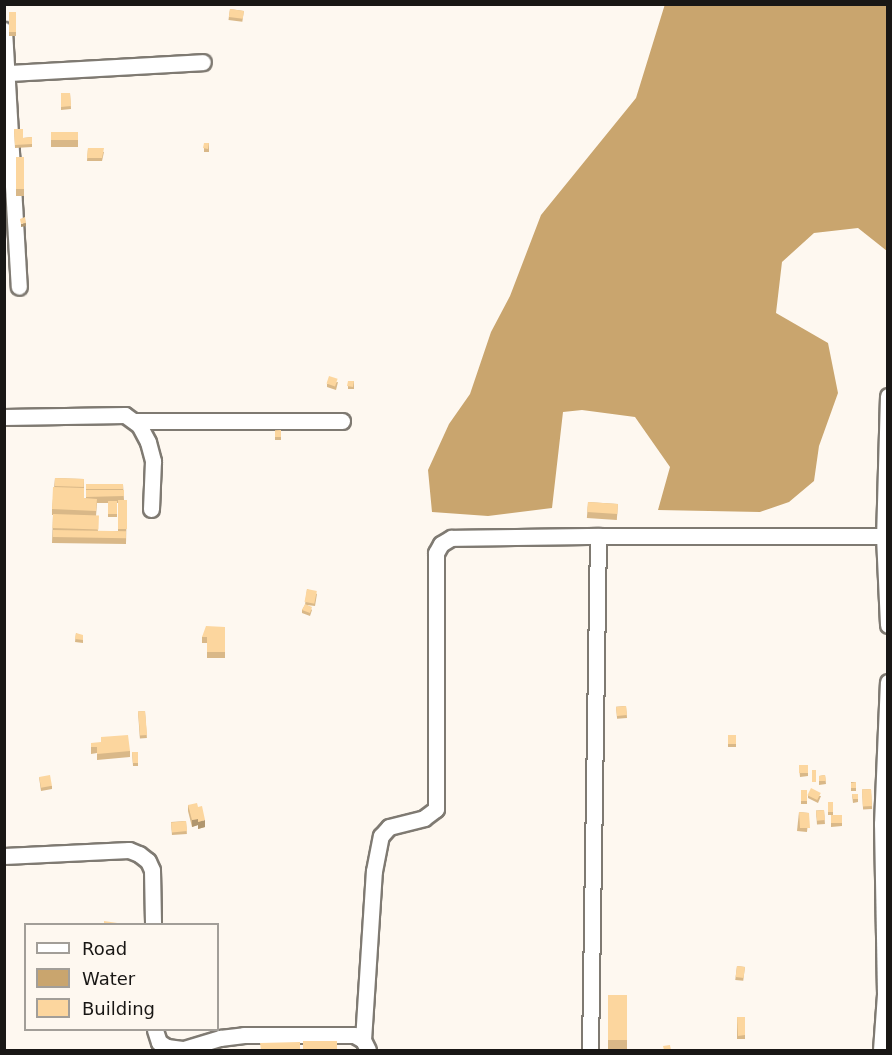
<!DOCTYPE html>
<html>
<head>
<meta charset="utf-8">
<style>
  body { margin:0 }
  #map { position:relative; width:892px; height:1055px; overflow:hidden; background:#fef8f0; font-family:"DejaVu Sans",sans-serif }
  div>[style] { position:absolute }
  .water>* { inset:0; background:#c9a56e }
  .roads { filter:drop-shadow(2px 0 #7f7a72) drop-shadow(-2px 0 #7f7a72) drop-shadow(0 2px #7f7a72) drop-shadow(0 -2px #7f7a72) }
  .minor>* { height:15px; margin:-7.5px; padding:0 7.5px; transform-origin:7.5px; border-radius:7.5px; background:#fff }
  .wall>* { inset:0; background:#d9b888; transform-origin:0 0 }
  .shaded-wall>* { inset:0; background:#b0966f }
  .building>* { inset:0; background:#fcd69e; transform-origin:0 0 }
  span { translate:-50% -50%; white-space:nowrap; text-align:center; line-height:1.15; -webkit-text-stroke:4.5px #fef8f0; paint-order:stroke }
  .frame { position:absolute; inset:0; border:6px solid #191715; pointer-events:none }
  .legend { position:absolute; left:24px; top:923px; width:195px; height:108px; box-sizing:border-box; background:#fef8f0; border:2px solid #a29e98; margin:0; padding:8px 10px; list-style:none; font-size:18px; color:#191715 }
  .legend li { display:flex; align-items:center; gap:12px; height:30px }
  .legend b { width:30px; border:2px solid #a29e98 }
</style>
</head>
<body>
<div id="map">
  <div class="water">
    <i style="clip-path:polygon(665px 4px,887px 5px,887px 251px,858px 228px,814px 233px,782px 262px,776px 313px,828px 343px,838px 393px,819px 446px,814px 481px,789px 502px,760px 512px,658px 510px,670px 467px,635px 417px,582px 410px,563px 412px,552px 508px,488px 516px,432px 512px,428px 470px,449px 424px,470px 394px,491px 332px,510px 296px,541px 215px,636px 98px)"></i>
  </div>
  <div class="roads">
    <div class="minor">
      <i style="left:4px;top:30px;width:257px;rotate:86.7deg"></i>
      <i style="left:8px;top:73px;width:195px;rotate:-3.2deg"></i>
      <i style="left:888px;top:396px;width:140px;rotate:91.6deg"></i>
      <i style="left:884px;top:536px;width:89px;rotate:87.4deg"></i>
      <i style="left:4px;top:417px;width:121px;rotate:-0.9deg"></i>
      <i style="left:125px;top:415px;width:17px;rotate:36deg"></i>
      <i style="left:139px;top:425px;width:19px;rotate:62deg"></i>
      <i style="left:148px;top:442px;width:20px;rotate:75deg"></i>
      <i style="left:153px;top:461px;width:48px;rotate:92.4deg"></i>
      <i style="left:134px;top:421px;width:208px"></i>
      <i style="left:4px;top:856px;width:125px;rotate:-2.7deg"></i>
      <i style="left:129px;top:850px;width:11px;rotate:22deg"></i>
      <i style="left:139px;top:854px;width:11px;rotate:38deg"></i>
      <i style="left:148px;top:861px;width:10px;rotate:66deg"></i>
      <i style="left:152px;top:870px;width:54px;rotate:88.9deg"></i>
      <i style="left:155px;top:1030px;width:13px;rotate:72deg"></i>
      <i style="left:159px;top:1042px;width:9px;rotate:32deg"></i>
      <i style="left:167px;top:1047px;width:17px;rotate:7deg"></i>
      <i style="left:184px;top:1049px;width:38px;rotate:-17deg"></i>
      <i style="left:220px;top:1038px;width:24px;rotate:-7deg"></i>
      <i style="left:244px;top:1035px;width:110px"></i>
      <i style="left:354px;top:1035px;width:10px;rotate:29deg"></i>
      <i style="left:363px;top:1040px;width:11px;rotate:63deg"></i>
      <i style="left:363px;top:1040px;width:169px;rotate:-86.3deg"></i>
      <i style="left:374px;top:871px;width:36px;rotate:-79deg"></i>
      <i style="left:381px;top:836px;width:12px;rotate:-48deg"></i>
      <i style="left:389px;top:827px;width:36px;rotate:-14deg"></i>
      <i style="left:424px;top:818px;width:15px;rotate:-37deg"></i>
      <i style="left:436px;top:809px;width:256px;rotate:-90deg"></i>
      <i style="left:436px;top:553px;width:10px;rotate:-61deg"></i>
      <i style="left:441px;top:544px;width:12px;rotate:-31deg"></i>
      <i style="left:451px;top:538px;width:147px;rotate:-0.8deg"></i>
      <i style="left:590px;top:1050px;width:514px;rotate:-89.11deg"></i>
      <i style="left:598px;top:536px;width:286px"></i>
      <i style="left:881px;top:1050px;width:56px;rotate:-85.9deg"></i>
      <i style="left:885px;top:994px;width:170px;rotate:-91deg"></i>
      <i style="left:882px;top:824px;width:142px;rotate:-87.6deg"></i>
    </div>
  </div>
  <div class="wall">
    <i style="left:230px;top:9px;width:14px;height:11px;rotate:8deg"></i>
    <i style="left:9px;top:12px;width:7px;height:24px"></i>
    <i style="clip-path:polygon(61px 93px,70px 93px,71px 109px,61px 110px)"></i>
    <i style="clip-path:polygon(14px 129px,23px 138px,32px 137px,32px 147px,15px 148px)"></i>
    <i style="left:78px;top:132px;width:15px;height:27px;rotate:90deg"></i>
    <i style="left:204px;top:143px;width:5px;height:9px"></i>
    <i style="clip-path:polygon(88px 148px,104px 152px,102px 161px,87px 161px)"></i>
    <i style="left:16px;top:157px;width:8px;height:39px"></i>
    <i style="left:348px;top:381px;width:6px;height:8px"></i>
    <i style="clip-path:polygon(338px 382px,336px 390px,327px 387px,327px 384px)"></i>
    <i style="left:281px;top:430px;width:10px;height:6px;rotate:90deg"></i>
    <i style="clip-path:polygon(evenodd,55px 478px,84px 479px,84px 498px,86px 498px,86px 485px,123px 484px,124px 500px,127px 500px,126px 544px,52px 543px,53px 515px,52px 515px,52px 509px,55px 478px,97px 503px,108px 503px,108px 517px,117px 517px,117px 503px,118px 503px,118px 531px,98px 531px,96px 516px,97px 503px)"></i>
    <i style="left:588px;top:502px;width:30px;height:16px;rotate:4deg"></i>
    <i style="clip-path:polygon(307px 589px,317px 594px,315px 606px,307px 605px,312px 610px,310px 616px,302px 613px,302px 610px,305px 605px)"></i>
    <i style="clip-path:polygon(225px 627px,225px 658px,207px 658px,207px 643px,202px 643px,202px 637px)"></i>
    <i style="clip-path:polygon(76px 633px,83px 638px,83px 643px,75px 642px)"></i>
    <i style="left:626px;top:706px;width:12px;height:10px;rotate:85deg"></i>
    <i style="left:145px;top:711px;width:27px;height:7px;rotate:86deg"></i>
    <i style="left:728px;top:735px;width:8px;height:12px"></i>
    <i style="clip-path:polygon(91px 743px,130px 751px,130px 757px,97px 760px,97px 753px,91px 754px)"></i>
    <i style="clip-path:polygon(132px 752px,138px 752px,138px 766px,133px 766px)"></i>
    <i style="clip-path:polygon(808px 765px,808px 776px,800px 777px,799px 766px)"></i>
    <i style="clip-path:polygon(825px 775px,826px 784px,819px 785px,819px 776px)"></i>
    <i style="clip-path:polygon(39px 777px,52px 786px,52px 789px,41px 791px)"></i>
    <i style="left:856px;top:782px;width:9px;height:5px;rotate:90deg"></i>
    <i style="left:871px;top:789px;width:20px;height:9px;rotate:87deg"></i>
    <i style="left:801px;top:790px;width:6px;height:14px"></i>
    <i style="clip-path:polygon(852px 794px,858px 794px,858px 802px,853px 803px)"></i>
    <i style="clip-path:polygon(808px 795px,821px 796px,818px 803px,808px 798px)"></i>
    <i style="left:833px;top:802px;width:13px;height:5px;rotate:90deg"></i>
    <i style="clip-path:polygon(188px 805px,198px 807px,205px 827px,198px 829px,198px 825px,192px 827px,188px 811px)"></i>
    <i style="left:824px;top:810px;width:14px;height:8px;rotate:86deg"></i>
    <i style="left:799px;top:812px;width:10px;height:19px;rotate:6deg"></i>
    <i style="clip-path:polygon(842px 815px,842px 826px,831px 827px,831px 816px)"></i>
    <i style="left:186px;top:821px;width:13px;height:15px;rotate:86deg"></i>
    <i style="left:737px;top:966px;width:8px;height:14px;rotate:7deg"></i>
    <i style="left:608px;top:995px;width:19px;height:54px"></i>
    <i style="left:737px;top:1017px;width:8px;height:22px"></i>
  </div>
  <div class="shaded-wall">
    <i style="clip-path:polygon(26px 223px,26px 226px,21px 227px,21px 224px)"></i>
    <i style="clip-path:polygon(198px 819px,198px 825px,192px 827px,192px 820px)"></i>
    <i style="clip-path:polygon(205px 820px,205px 827px,198px 829px,198px 822px)"></i>
  </div>
  <div class="building">
    <i style="left:230px;top:9px;width:14px;height:8px;rotate:8deg"></i>
    <i style="left:9px;top:12px;width:7px;height:20px"></i>
    <i style="clip-path:polygon(61px 93px,70px 93px,71px 106px,61px 107px)"></i>
    <i style="clip-path:polygon(14px 129px,23px 129px,23px 138px,32px 137px,32px 144px,15px 145px)"></i>
    <i style="left:78px;top:132px;width:8px;height:27px;rotate:90deg"></i>
    <i style="clip-path:polygon(204px 143px,209px 143px,208px 149px,203px 148px)"></i>
    <i style="clip-path:polygon(88px 148px,104px 148px,102px 158px,87px 158px)"></i>
    <i style="left:16px;top:157px;width:8px;height:32px"></i>
    <i style="clip-path:polygon(25px 217px,26px 223px,21px 224px,20px 219px)"></i>
    <i style="left:329px;top:376px;width:9px;height:8px;rotate:18deg"></i>
    <i style="clip-path:polygon(348px 381px,354px 381px,353px 387px,347px 386px)"></i>
    <i style="clip-path:polygon(281px 430px,281px 437px,275px 437px,275px 431px)"></i>
    <i style="left:55px;top:478px;width:29px;height:8px;rotate:2deg"></i>
    <i style="left:123px;top:484px;width:5px;height:37px;rotate:90deg"></i>
    <i style="clip-path:polygon(53px 487px,84px 488px,84px 498px,97px 499px,96px 511px,52px 509px)"></i>
    <i style="clip-path:polygon(86px 490px,124px 490px,124px 496px,86px 497px)"></i>
    <i style="left:118px;top:500px;width:9px;height:29px"></i>
    <i style="left:108px;top:501px;width:9px;height:13px"></i>
    <i style="left:588px;top:502px;width:30px;height:10px;rotate:4deg"></i>
    <i style="left:53px;top:514px;width:46px;height:14px;rotate:2deg"></i>
    <i style="left:53px;top:530px;width:73px;height:7px;rotate:1deg"></i>
    <i style="left:307px;top:589px;width:10px;height:13px;rotate:11deg"></i>
    <i style="clip-path:polygon(305px 604px,312px 607px,310px 613px,302px 610px)"></i>
    <i style="clip-path:polygon(206px 626px,225px 627px,225px 652px,207px 652px,207px 637px,202px 637px)"></i>
    <i style="clip-path:polygon(76px 633px,83px 635px,83px 640px,75px 639px)"></i>
    <i style="left:626px;top:706px;width:9px;height:10px;rotate:84deg"></i>
    <i style="left:145px;top:711px;width:24px;height:7px;rotate:85deg"></i>
    <i style="clip-path:polygon(128px 735px,130px 751px,97px 754px,97px 747px,91px 747px,91px 743px,101px 742px,101px 737px)"></i>
    <i style="left:728px;top:735px;width:8px;height:9px"></i>
    <i style="clip-path:polygon(132px 752px,138px 752px,138px 763px,133px 763px)"></i>
    <i style="left:808px;top:765px;width:8px;height:9px;rotate:90deg"></i>
    <i style="left:812px;top:770px;width:4px;height:12px"></i>
    <i style="left:50px;top:775px;width:11px;height:11px;rotate:80deg"></i>
    <i style="clip-path:polygon(825px 775px,826px 781px,819px 781px,819px 776px)"></i>
    <i style="clip-path:polygon(856px 782px,856px 788px,851px 788px,851px 783px)"></i>
    <i style="left:811px;top:788px;width:11px;height:8px;rotate:27deg"></i>
    <i style="left:871px;top:789px;width:17px;height:9px;rotate:87deg"></i>
    <i style="left:801px;top:790px;width:6px;height:11px"></i>
    <i style="clip-path:polygon(852px 794px,858px 794px,858px 799px,853px 799px)"></i>
    <i style="left:833px;top:802px;width:10px;height:5px;rotate:90deg"></i>
    <i style="clip-path:polygon(197px 803px,198px 807px,202px 806px,205px 820px,198px 822px,198px 819px,192px 820px,188px 805px)"></i>
    <i style="left:824px;top:810px;width:10px;height:8px;rotate:84deg"></i>
    <i style="clip-path:polygon(799px 812px,809px 813px,810px 828px,800px 828px)"></i>
    <i style="left:842px;top:815px;width:8px;height:11px;rotate:90deg"></i>
    <i style="left:186px;top:821px;width:10px;height:15px;rotate:84deg"></i>
    <i style="clip-path:polygon(104px 921px,124px 924px,104px 924px)"></i>
    <i style="left:737px;top:966px;width:8px;height:11px;rotate:7deg"></i>
    <i style="left:608px;top:995px;width:19px;height:45px"></i>
    <i style="clip-path:polygon(737px 1017px,745px 1017px,745px 1035px,738px 1036px)"></i>
    <i style="left:303px;top:1041px;width:34px;height:9px"></i>
    <i style="clip-path:polygon(300px 1042px,300px 1050px,261px 1050px,260px 1043px)"></i>
    <i style="clip-path:polygon(670px 1045px,671px 1050px,664px 1050px,663px 1046px)"></i>
  </div>
  <div class="frame"></div>
  <ul class="legend">
  <li><b style="height:8px;background:#fff"></b>Road</li>
  <li><b style="height:16px;background:#c9a56e"></b>Water</li>
  <li><b style="height:16px;background:#fcd69e"></b>Building</li>
  </ul>
</div>
</body>
</html>
